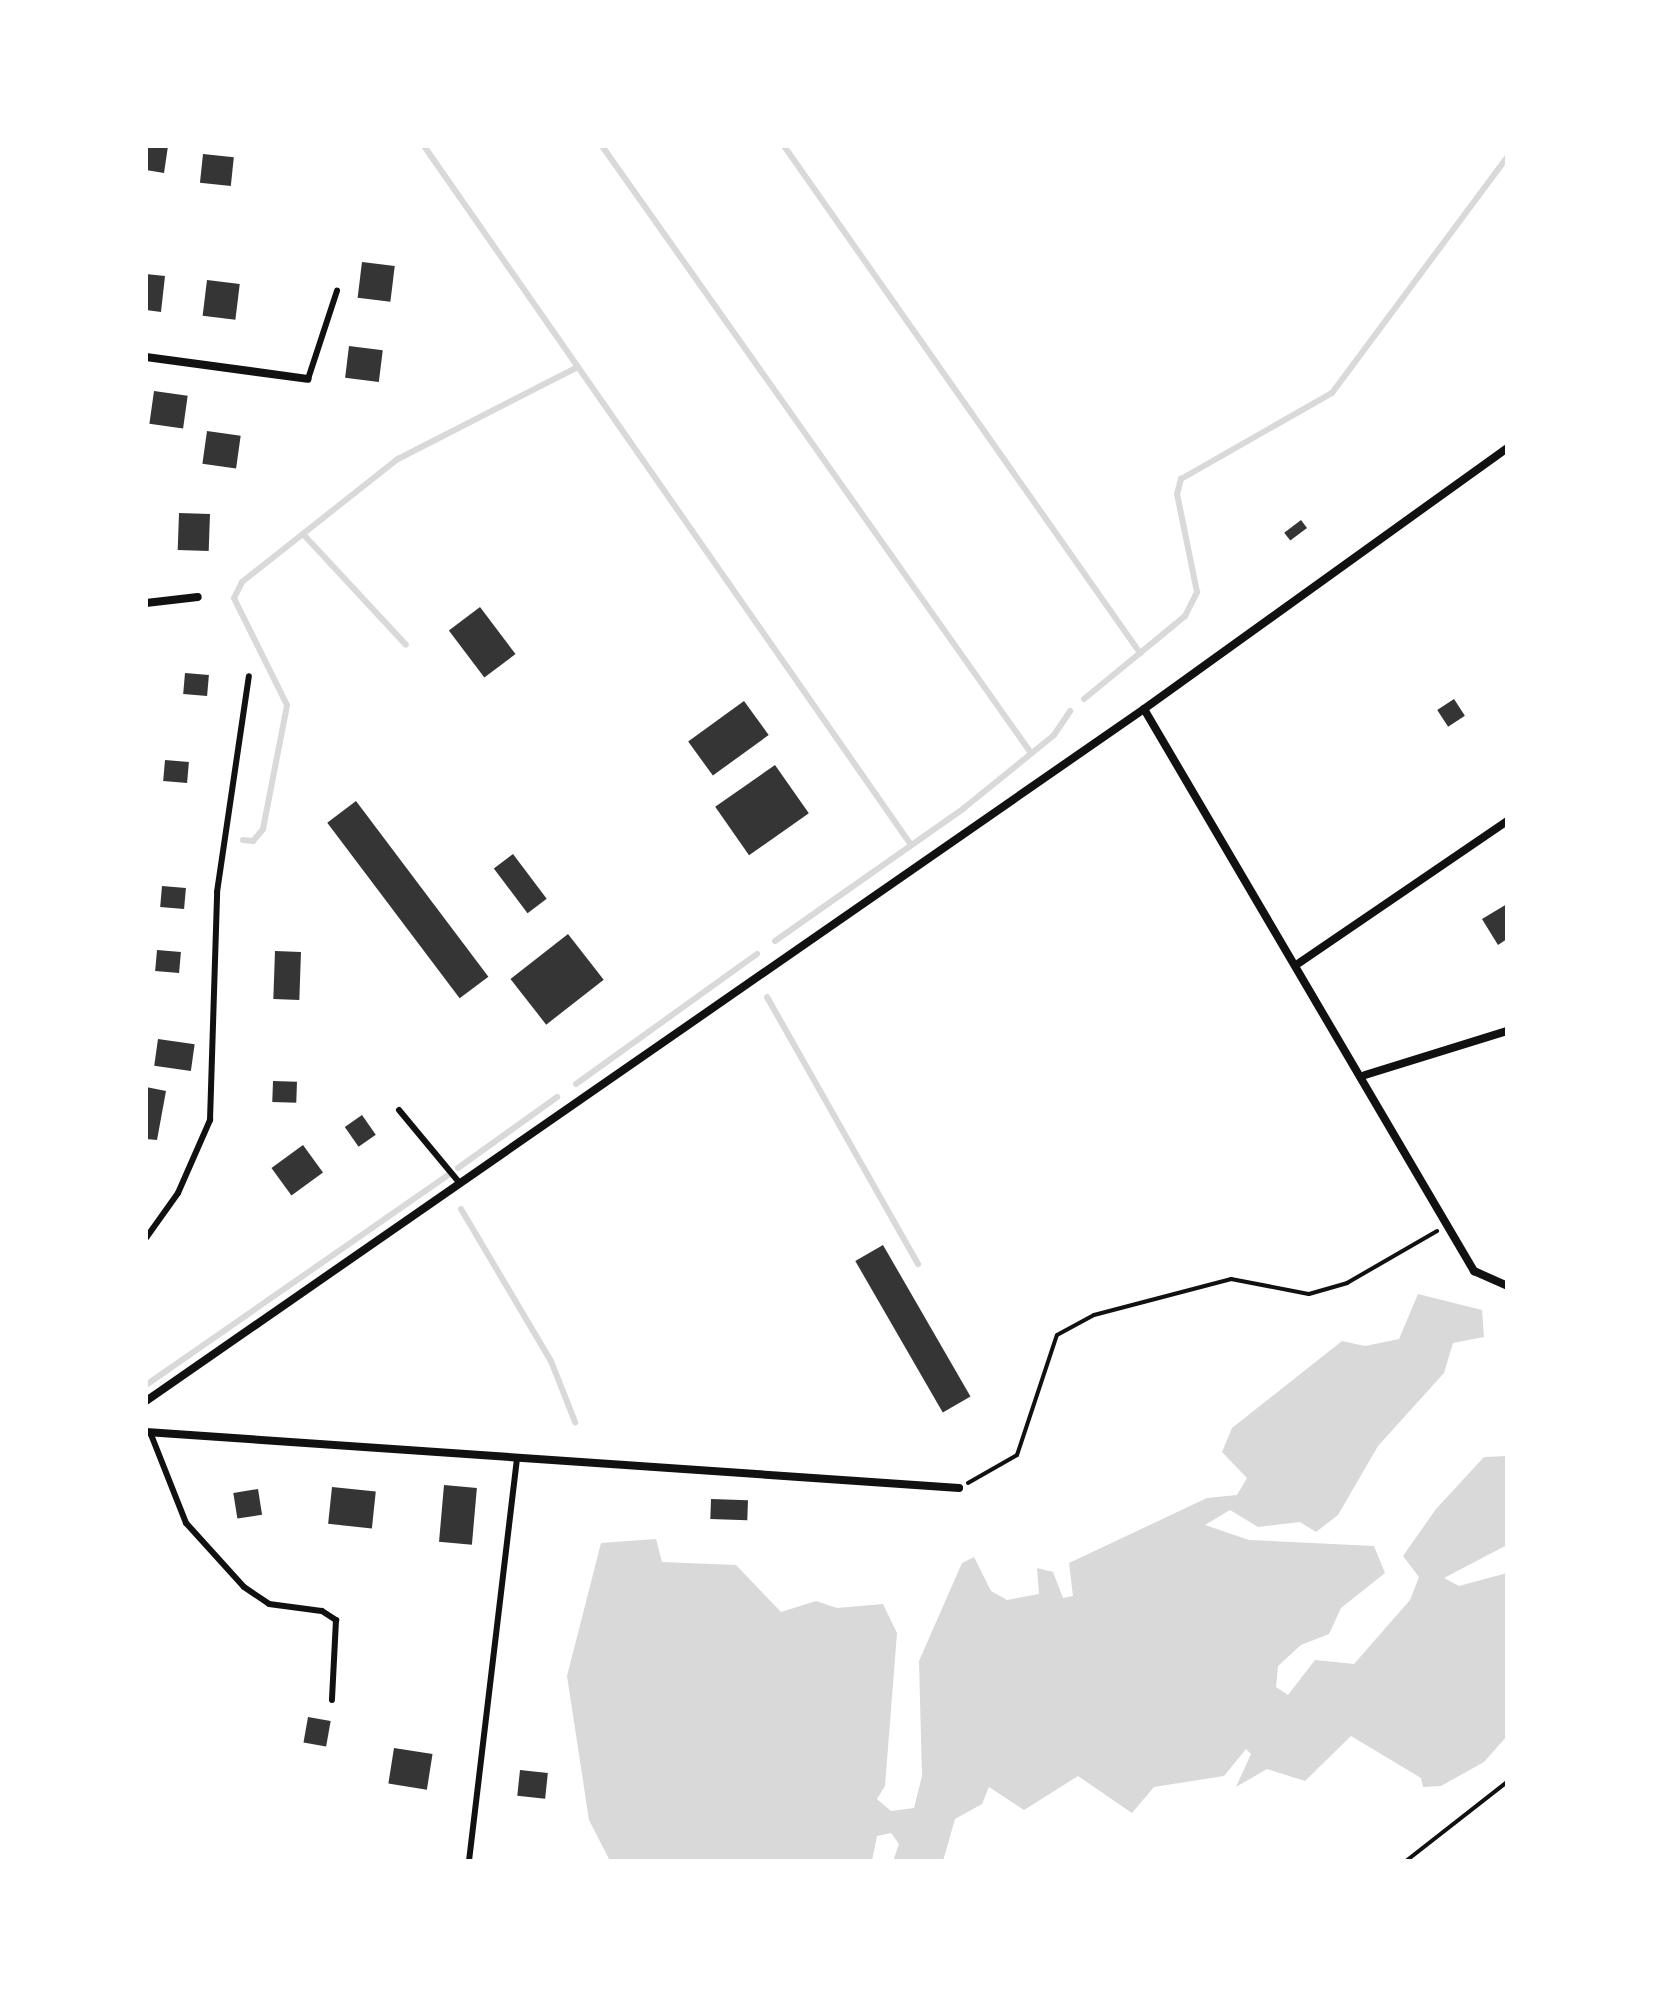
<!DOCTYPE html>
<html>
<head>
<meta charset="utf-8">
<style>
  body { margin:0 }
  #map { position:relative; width:1653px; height:2007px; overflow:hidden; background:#fff; font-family:Ubuntu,sans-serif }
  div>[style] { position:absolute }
  .water>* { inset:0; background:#d9d9d9 }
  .stream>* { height:6px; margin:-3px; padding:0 3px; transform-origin:3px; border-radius:3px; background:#d9d9d9 }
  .building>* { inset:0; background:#353535; transform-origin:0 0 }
  .path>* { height:4px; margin:-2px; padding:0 2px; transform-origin:2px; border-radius:2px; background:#111 }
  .service>* { height:6px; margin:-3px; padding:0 3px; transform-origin:3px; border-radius:3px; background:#111 }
  .minor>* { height:8px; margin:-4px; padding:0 4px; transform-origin:4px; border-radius:4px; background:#111 }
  span { translate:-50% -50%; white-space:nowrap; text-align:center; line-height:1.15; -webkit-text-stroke:7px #fff; paint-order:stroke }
  .frame { position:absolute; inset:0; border:148px solid #fff; pointer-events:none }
</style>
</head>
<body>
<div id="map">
  <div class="water">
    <i style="clip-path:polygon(1418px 1294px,1482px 1310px,1484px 1337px,1453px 1343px,1444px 1373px,1378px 1446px,1338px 1515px,1316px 1532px,1300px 1522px,1258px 1527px,1230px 1510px,1205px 1525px,1249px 1540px,1374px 1546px,1385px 1573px,1341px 1608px,1329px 1634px,1301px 1645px,1278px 1666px,1276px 1687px,1288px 1695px,1315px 1660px,1354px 1664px,1410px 1600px,1419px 1577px,1403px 1556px,1436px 1509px,1484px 1457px,1507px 1456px,1507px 1545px,1444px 1578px,1459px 1586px,1507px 1573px,1507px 1736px,1484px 1762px,1441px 1786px,1423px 1787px,1421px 1778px,1351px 1736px,1305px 1781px,1267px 1769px,1236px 1787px,1251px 1754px,1246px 1749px,1224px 1776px,1154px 1787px,1132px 1813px,1078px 1776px,1024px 1810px,989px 1787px,982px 1804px,955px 1819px,943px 1861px,893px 1861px,899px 1844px,891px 1833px,877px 1836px,872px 1861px,610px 1861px,589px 1820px,567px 1676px,601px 1543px,656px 1539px,662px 1562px,736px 1565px,781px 1612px,816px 1601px,837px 1608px,883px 1604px,897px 1633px,885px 1786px,877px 1799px,891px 1811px,914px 1808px,922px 1776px,919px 1661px,962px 1563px,974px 1557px,991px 1591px,1007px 1600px,1039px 1594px,1037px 1568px,1053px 1572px,1063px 1598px,1073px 1596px,1069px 1563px,1207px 1498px,1237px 1495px,1247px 1478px,1222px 1452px,1232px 1428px,1342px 1341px,1365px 1346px,1399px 1339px)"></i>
  </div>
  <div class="stream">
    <i style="left:424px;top:146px;width:852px;rotate:55.13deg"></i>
    <i style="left:602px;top:146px;width:743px;rotate:54.75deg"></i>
    <i style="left:784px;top:146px;width:620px;rotate:54.92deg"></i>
    <i style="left:303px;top:534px;width:151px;rotate:47.1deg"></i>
    <i style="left:1084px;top:699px;width:131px;rotate:-39.4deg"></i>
    <i style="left:1185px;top:616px;width:27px;rotate:-63deg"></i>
    <i style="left:1197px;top:592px;width:100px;rotate:-101.5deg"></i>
    <i style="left:1177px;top:494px;width:16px;rotate:-75deg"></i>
    <i style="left:1181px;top:479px;width:174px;rotate:-29.7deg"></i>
    <i style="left:1332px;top:393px;width:294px;rotate:-53.4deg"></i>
    <i style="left:243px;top:840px;width:10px;rotate:6deg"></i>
    <i style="left:253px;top:841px;width:16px;rotate:-50deg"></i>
    <i style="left:263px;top:829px;width:126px;rotate:-79deg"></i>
    <i style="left:287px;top:705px;width:119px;rotate:-116.4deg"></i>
    <i style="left:234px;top:598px;width:18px;rotate:-63deg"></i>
    <i style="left:242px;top:582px;width:199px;rotate:-38.3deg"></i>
    <i style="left:398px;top:459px;width:202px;rotate:-27.1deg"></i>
    <i style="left:775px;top:941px;width:231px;rotate:-35.1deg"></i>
    <i style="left:964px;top:808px;width:116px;rotate:-39deg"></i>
    <i style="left:1054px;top:735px;width:29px;rotate:-56deg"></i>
    <i style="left:767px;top:997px;width:307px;rotate:60.5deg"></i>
    <i style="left:576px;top:1084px;width:223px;rotate:-35.7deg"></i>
    <i style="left:458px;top:1168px;width:122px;rotate:-35.6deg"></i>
    <i style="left:461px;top:1209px;width:177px;rotate:59.4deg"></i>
    <i style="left:551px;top:1361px;width:66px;rotate:68.5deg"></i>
    <i style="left:146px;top:1385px;width:368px;rotate:-34.8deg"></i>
  </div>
  <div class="building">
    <i style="clip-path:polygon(146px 146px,168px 146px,164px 173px,146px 170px)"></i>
    <i style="left:203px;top:154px;width:31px;height:29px;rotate:6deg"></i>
    <i style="left:362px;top:262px;width:33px;height:36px;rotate:7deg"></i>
    <i style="clip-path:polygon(146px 274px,165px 276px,161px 312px,146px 310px)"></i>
    <i style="left:207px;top:280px;width:33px;height:36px;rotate:7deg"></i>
    <i style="left:349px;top:346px;width:34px;height:32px;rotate:7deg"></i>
    <i style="left:154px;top:391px;width:34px;height:33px;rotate:8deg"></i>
    <i style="left:207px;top:431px;width:34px;height:33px;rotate:8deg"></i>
    <i style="left:179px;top:513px;width:31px;height:37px;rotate:2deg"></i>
    <i style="left:1301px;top:520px;width:10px;height:21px;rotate:53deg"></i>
    <i style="left:480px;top:607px;width:59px;height:39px;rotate:53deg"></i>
    <i style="left:185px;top:673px;width:24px;height:21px;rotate:5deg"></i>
    <i style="left:1454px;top:699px;width:20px;height:20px;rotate:57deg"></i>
    <i style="left:744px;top:701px;width:42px;height:69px;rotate:54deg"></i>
    <i style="left:165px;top:760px;width:24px;height:21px;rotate:5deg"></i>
    <i style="left:775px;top:765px;width:59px;height:73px;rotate:55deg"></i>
    <i style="left:356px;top:801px;width:220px;height:36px;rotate:53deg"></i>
    <i style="left:513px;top:854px;width:56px;height:24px;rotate:53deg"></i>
    <i style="left:162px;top:886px;width:24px;height:21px;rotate:5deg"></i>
    <i style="clip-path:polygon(1507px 904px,1507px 939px,1498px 945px,1482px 919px)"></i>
    <i style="left:568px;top:934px;width:58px;height:73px;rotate:52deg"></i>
    <i style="left:157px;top:950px;width:24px;height:21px;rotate:5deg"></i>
    <i style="left:275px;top:951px;width:26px;height:48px;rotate:2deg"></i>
    <i style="left:158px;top:1039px;width:37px;height:27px;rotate:8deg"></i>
    <i style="left:273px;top:1081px;width:24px;height:21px;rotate:2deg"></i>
    <i style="clip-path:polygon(146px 1087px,166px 1091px,157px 1140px,146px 1139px)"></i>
    <i style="left:362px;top:1115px;width:24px;height:21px;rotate:55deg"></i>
    <i style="left:303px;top:1145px;width:34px;height:39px;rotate:54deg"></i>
    <i style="left:883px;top:1245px;width:175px;height:32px;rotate:60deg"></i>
    <i style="left:444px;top:1485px;width:33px;height:57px;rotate:5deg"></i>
    <i style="left:332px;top:1487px;width:44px;height:37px;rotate:6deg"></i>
    <i style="left:258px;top:1489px;width:26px;height:25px;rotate:81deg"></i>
    <i style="left:711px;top:1499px;width:37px;height:20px;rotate:2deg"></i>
    <i style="left:308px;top:1717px;width:23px;height:26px;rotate:10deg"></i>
    <i style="left:394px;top:1748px;width:39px;height:36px;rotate:9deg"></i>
    <i style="left:520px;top:1770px;width:28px;height:26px;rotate:6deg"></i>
  </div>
  <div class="path">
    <i style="left:968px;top:1483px;width:56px;rotate:-29.7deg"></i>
    <i style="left:1017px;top:1455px;width:126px;rotate:-71.6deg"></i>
    <i style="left:1057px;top:1335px;width:42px;rotate:-28.4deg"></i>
    <i style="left:1094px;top:1315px;width:142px;rotate:-14.7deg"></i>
    <i style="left:1231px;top:1279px;width:79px;rotate:10.9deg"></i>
    <i style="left:1309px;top:1294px;width:40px;rotate:-16deg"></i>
    <i style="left:1347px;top:1283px;width:104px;rotate:-30deg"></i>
    <i style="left:1406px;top:1861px;width:128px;rotate:-38deg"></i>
  </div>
  <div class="service">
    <i style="left:308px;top:379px;width:93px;rotate:-71.8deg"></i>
    <i style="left:399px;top:1110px;width:92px;rotate:50.3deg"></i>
    <i style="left:146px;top:1238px;width:55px;rotate:-54.6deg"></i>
    <i style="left:178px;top:1193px;width:80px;rotate:-66.3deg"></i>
    <i style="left:210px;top:1120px;width:228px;rotate:-88.2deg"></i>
    <i style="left:217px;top:892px;width:218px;rotate:-81.6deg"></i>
    <i style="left:150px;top:1432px;width:98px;rotate:68.4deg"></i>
    <i style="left:186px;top:1523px;width:86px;rotate:47.8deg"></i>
    <i style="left:244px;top:1587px;width:30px;rotate:34deg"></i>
    <i style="left:269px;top:1604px;width:53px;rotate:7.5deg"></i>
    <i style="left:322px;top:1611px;width:17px;rotate:33deg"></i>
    <i style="left:336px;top:1620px;width:80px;rotate:92.9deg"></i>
    <i style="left:469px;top:1861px;width:404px;rotate:-83.2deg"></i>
  </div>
  <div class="minor">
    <i style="left:146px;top:357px;width:163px;rotate:7.7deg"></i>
    <i style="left:146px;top:603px;width:52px;rotate:-6.6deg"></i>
    <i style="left:1144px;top:709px;width:652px;rotate:59.58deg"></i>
    <i style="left:1474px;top:1271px;width:36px;rotate:24deg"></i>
    <i style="left:1299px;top:963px;width:252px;rotate:-34.3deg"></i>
    <i style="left:1365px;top:1075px;width:149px;rotate:-17.2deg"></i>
    <i style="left:146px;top:1401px;width:1214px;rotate:-34.74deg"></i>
    <i style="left:1144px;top:709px;width:447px;rotate:-35.7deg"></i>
    <i style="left:146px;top:1432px;width:815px;rotate:3.94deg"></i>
  </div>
  <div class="frame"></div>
</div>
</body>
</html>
